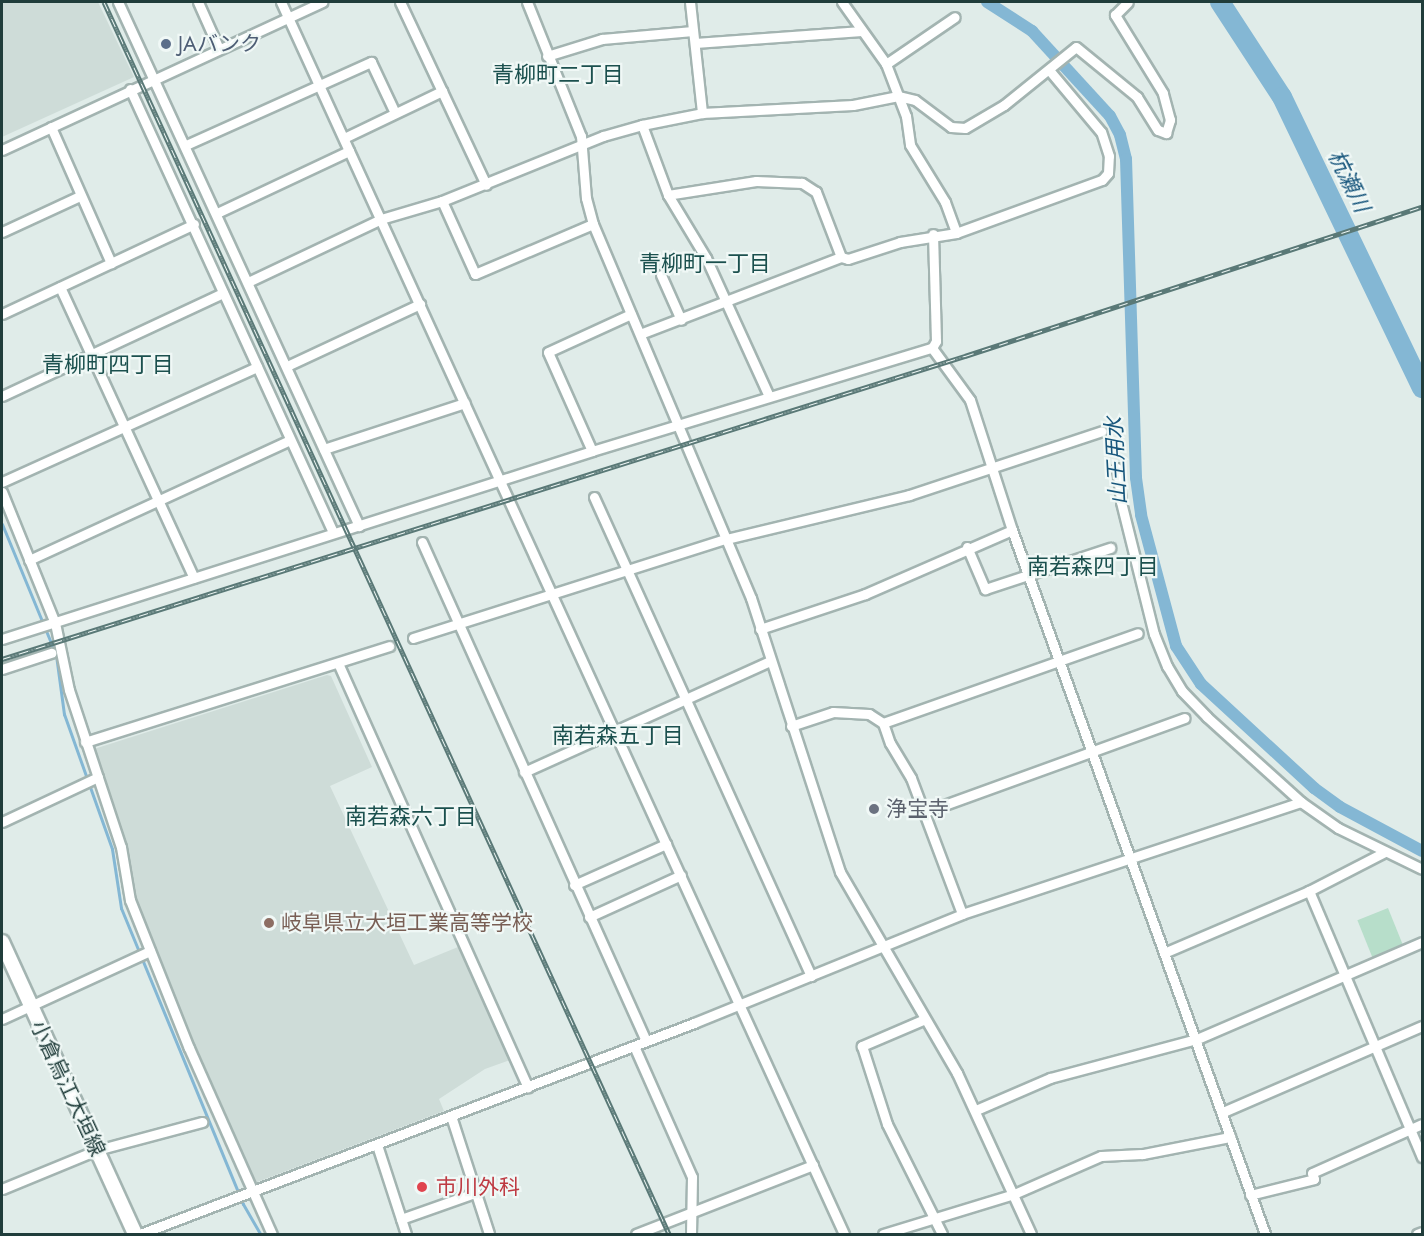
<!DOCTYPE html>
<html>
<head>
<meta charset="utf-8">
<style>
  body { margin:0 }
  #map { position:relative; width:1424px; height:1236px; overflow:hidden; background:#e0ece9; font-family:Jost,"Noto Sans JP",sans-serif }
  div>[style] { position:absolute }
  .built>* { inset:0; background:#cedcd8 }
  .green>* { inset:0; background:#b7deca; transform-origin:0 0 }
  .stream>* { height:3px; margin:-1.5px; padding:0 1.5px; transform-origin:1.5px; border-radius:1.5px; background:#84b7d4 }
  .canal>* { height:12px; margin:-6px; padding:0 6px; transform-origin:6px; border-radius:6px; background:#84b7d4 }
  .river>* { height:20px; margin:-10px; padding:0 10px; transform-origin:10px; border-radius:10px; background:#84b7d4 }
  .roads { filter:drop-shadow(2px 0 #a3b4b1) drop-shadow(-2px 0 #a3b4b1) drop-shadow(0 2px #a3b4b1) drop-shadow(0 -2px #a3b4b1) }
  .minor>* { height:9px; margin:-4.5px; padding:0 4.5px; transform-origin:4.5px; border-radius:4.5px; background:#fff }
  .secondary>* { height:14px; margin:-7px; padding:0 7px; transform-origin:7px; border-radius:7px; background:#fff }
  .rail>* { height:5px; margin-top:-2.5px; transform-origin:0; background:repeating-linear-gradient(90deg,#f0f8f6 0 9px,#5a7977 0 18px); box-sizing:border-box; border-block:2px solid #5a7977 }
  .dots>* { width:16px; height:16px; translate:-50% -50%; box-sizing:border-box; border:3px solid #f0f8f6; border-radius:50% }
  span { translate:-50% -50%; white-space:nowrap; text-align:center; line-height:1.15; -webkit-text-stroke:4.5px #f0f8f6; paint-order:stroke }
  .service-label { font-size:21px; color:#4e5e75 }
  .left { translate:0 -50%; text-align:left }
  .worship-label { font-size:21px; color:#5b616d }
  .education-label { font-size:21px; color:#785e54 }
  .street-label { font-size:21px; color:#203d3b }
  .health-label { font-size:21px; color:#be3a42 }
  .neighbourhood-label { font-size:22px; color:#1b504e }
  .water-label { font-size:22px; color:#17567c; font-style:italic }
  .frame { position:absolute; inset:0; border:3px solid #203d3b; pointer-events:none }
</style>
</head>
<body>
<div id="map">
  <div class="built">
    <i style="clip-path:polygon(2px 2px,98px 2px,134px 77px,2px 137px)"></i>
    <i style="clip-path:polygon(327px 675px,331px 676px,372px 767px,330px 786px,414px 965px,458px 947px,510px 1060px,485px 1069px,439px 1099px,444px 1111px,252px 1184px,134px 899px,125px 842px,94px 749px)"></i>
  </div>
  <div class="green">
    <i style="left:1388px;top:908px;width:42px;height:33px;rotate:68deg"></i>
  </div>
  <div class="stream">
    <i style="left:2px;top:524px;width:142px;rotate:67.6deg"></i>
    <i style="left:56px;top:655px;width:60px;rotate:82.3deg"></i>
    <i style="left:64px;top:714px;width:143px;rotate:70.4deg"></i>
    <i style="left:112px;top:849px;width:60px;rotate:81.3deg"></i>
    <i style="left:121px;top:908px;width:320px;rotate:67.6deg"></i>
    <i style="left:243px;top:1204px;width:34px;rotate:60deg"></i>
  </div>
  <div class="canal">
    <i style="left:987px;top:2px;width:54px;rotate:32.8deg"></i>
    <i style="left:1032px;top:31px;width:115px;rotate:47.5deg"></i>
    <i style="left:1110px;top:116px;width:21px;rotate:62deg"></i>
    <i style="left:1120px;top:135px;width:25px;rotate:76deg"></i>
    <i style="left:1126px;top:159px;width:319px;rotate:88.2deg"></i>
    <i style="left:1136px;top:478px;width:37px;rotate:82deg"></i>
    <i style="left:1141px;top:515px;width:136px;rotate:75deg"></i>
    <i style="left:1176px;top:646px;width:45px;rotate:56.7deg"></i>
    <i style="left:1201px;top:684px;width:154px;rotate:42.6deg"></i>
    <i style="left:1314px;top:788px;width:32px;rotate:36deg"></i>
    <i style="left:1340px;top:807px;width:93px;rotate:28.2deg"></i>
  </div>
  <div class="river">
    <i style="left:1220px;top:2px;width:113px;rotate:56.9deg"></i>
    <i style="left:1282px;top:97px;width:323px;rotate:64.3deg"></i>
  </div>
  <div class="roads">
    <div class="minor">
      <i style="left:118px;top:2px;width:577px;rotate:65.3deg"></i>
      <i style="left:198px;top:2px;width:51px;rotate:65.9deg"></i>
      <i style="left:281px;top:2px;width:1355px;rotate:65.44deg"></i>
      <i style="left:400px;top:2px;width:202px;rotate:64.8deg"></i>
      <i style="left:527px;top:2px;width:144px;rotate:68.1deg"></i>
      <i style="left:581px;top:136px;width:62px;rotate:85.4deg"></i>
      <i style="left:586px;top:198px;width:27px;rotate:75deg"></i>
      <i style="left:593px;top:224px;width:406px;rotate:67.1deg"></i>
      <i style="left:751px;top:598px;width:288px;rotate:72deg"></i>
      <i style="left:840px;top:872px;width:233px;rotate:59.8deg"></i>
      <i style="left:957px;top:1073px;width:177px;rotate:65.3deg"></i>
      <i style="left:690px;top:2px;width:112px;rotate:83.8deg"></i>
      <i style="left:842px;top:2px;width:76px;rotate:54.6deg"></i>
      <i style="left:886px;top:64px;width:56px;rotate:69deg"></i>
      <i style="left:906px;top:116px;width:29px;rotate:82deg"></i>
      <i style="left:910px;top:145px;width:67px;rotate:58.4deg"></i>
      <i style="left:945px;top:202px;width:33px;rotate:70deg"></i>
      <i style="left:695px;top:43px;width:167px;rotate:-4.1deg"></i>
      <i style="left:547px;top:56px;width:58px;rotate:-17.2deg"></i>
      <i style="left:602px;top:39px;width:91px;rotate:-5deg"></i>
      <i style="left:886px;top:64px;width:83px;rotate:-34.3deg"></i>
      <i style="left:130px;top:89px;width:488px;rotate:65.4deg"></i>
      <i style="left:642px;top:125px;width:75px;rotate:69.6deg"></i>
      <i style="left:668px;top:195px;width:74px;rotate:58.9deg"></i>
      <i style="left:706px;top:258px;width:152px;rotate:65.5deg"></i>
      <i style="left:51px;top:127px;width:149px;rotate:66.2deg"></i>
      <i style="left:344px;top:138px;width:109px;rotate:-25.6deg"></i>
      <i style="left:186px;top:145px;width:203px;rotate:-24.2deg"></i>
      <i style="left:371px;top:62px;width:56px;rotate:64.8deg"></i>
      <i style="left:2px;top:150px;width:353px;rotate:-24.8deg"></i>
      <i style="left:442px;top:201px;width:80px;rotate:65.7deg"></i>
      <i style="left:475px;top:274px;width:128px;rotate:-23deg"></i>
      <i style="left:217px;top:213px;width:146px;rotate:-25.2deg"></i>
      <i style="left:2px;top:232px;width:86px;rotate:-24.8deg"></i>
      <i style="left:841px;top:257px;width:7px;rotate:16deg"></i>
      <i style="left:848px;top:259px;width:55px;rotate:-18.1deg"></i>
      <i style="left:900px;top:242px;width:57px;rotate:-9.1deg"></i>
      <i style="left:956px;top:233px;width:155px;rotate:-20deg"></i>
      <i style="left:1102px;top:180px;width:9px;rotate:-49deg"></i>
      <i style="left:1108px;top:173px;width:17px;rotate:-87deg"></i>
      <i style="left:1109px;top:156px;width:25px;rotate:-108deg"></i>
      <i style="left:1101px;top:132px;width:81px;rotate:-130deg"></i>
      <i style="left:661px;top:275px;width:49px;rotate:66deg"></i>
      <i style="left:248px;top:282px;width:147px;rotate:-25.3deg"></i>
      <i style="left:381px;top:219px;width:64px;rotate:-16.4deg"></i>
      <i style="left:442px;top:201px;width:174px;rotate:-22deg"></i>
      <i style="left:603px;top:136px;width:41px;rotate:-15.8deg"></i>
      <i style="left:642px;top:125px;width:61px;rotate:-11.3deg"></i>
      <i style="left:702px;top:113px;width:151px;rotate:-3deg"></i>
      <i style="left:853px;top:105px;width:46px;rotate:-11.3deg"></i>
      <i style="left:898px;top:96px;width:17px;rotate:13deg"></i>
      <i style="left:915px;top:100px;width:45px;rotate:36.9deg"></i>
      <i style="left:951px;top:127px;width:14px;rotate:4deg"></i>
      <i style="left:965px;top:128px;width:45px;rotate:-30.5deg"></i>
      <i style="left:1004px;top:105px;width:92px;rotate:-38.9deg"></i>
      <i style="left:1076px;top:47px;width:79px;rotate:39.3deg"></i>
      <i style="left:1137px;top:97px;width:39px;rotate:58deg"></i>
      <i style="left:1158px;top:130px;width:9px;rotate:21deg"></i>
      <i style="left:1166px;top:133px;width:14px;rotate:-73deg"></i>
      <i style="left:1170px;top:120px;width:28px;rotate:-105deg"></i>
      <i style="left:1163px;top:93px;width:92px;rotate:-121.6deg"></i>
      <i style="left:1115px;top:15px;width:18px;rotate:-45deg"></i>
      <i style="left:60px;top:287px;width:320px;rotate:65.3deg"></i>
      <i style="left:2px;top:314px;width:212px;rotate:-25.1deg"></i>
      <i style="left:640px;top:334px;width:215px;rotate:-21deg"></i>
      <i style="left:841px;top:257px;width:70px;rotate:-111deg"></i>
      <i style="left:816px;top:192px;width:17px;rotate:-147deg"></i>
      <i style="left:802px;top:183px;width:46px;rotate:-177.5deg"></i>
      <i style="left:756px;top:181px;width:89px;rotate:171deg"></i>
      <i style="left:932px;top:348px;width:64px;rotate:53.8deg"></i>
      <i style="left:970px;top:400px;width:137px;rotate:72.1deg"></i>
      <i style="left:1012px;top:530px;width:748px;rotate:70.23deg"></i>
      <i style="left:287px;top:366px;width:147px;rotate:-25deg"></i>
      <i style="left:2px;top:396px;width:244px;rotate:-25deg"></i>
      <i style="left:324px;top:449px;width:148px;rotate:-18.1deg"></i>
      <i style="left:592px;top:451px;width:108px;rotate:-114deg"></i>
      <i style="left:548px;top:352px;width:91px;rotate:-24.6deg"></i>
      <i style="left:1117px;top:468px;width:34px;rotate:83deg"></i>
      <i style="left:1121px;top:502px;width:136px;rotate:76deg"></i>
      <i style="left:1154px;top:634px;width:35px;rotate:68deg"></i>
      <i style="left:1167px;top:666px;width:29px;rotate:59deg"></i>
      <i style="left:1182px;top:691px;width:36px;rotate:46deg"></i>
      <i style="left:1207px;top:717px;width:127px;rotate:42.1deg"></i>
      <i style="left:2px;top:482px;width:280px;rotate:-24.3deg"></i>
      <i style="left:2px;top:492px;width:141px;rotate:68deg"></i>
      <i style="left:55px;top:623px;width:68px;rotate:78.2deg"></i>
      <i style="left:69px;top:690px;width:165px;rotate:71.7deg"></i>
      <i style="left:121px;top:847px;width:54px;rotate:80.4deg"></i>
      <i style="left:130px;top:900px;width:159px;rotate:68.3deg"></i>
      <i style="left:189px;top:1048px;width:204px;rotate:66deg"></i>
      <i style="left:594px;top:497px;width:526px;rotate:65.63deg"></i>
      <i style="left:422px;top:542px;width:547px;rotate:65.82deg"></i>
      <i style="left:967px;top:547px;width:46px;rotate:66.8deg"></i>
      <i style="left:985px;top:589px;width:132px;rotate:-18.2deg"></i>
      <i style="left:29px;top:560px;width:287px;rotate:-24.7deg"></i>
      <i style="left:760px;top:629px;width:111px;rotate:-18.4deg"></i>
      <i style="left:865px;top:594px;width:160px;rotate:-23.5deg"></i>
      <i style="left:413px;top:638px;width:328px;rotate:-17.6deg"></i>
      <i style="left:726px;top:539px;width:188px;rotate:-13.5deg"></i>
      <i style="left:909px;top:495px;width:203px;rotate:-18.3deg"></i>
      <i style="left:2px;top:639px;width:619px;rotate:-17.67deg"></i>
      <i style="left:592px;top:451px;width:355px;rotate:-16.9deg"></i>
      <i style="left:932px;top:348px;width:8px;rotate:-60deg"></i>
      <i style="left:936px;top:341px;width:107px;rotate:-91.6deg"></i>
      <i style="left:338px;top:663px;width:465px;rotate:65.9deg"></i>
      <i style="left:2px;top:669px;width:52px;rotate:-18.1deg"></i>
      <i style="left:883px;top:723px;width:21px;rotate:71deg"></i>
      <i style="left:890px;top:743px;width:41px;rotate:59deg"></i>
      <i style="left:911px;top:778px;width:145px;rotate:69.4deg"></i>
      <i style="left:791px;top:726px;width:44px;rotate:-18.4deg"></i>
      <i style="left:833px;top:712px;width:36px;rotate:3deg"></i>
      <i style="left:869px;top:714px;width:17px;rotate:33deg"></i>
      <i style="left:883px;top:723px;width:270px;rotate:-19.4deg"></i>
      <i style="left:85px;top:742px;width:319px;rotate:-17.5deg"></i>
      <i style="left:524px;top:772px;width:270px;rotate:-24.3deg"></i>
      <i style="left:925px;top:812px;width:276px;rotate:-19.9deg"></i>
      <i style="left:2px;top:822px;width:106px;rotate:-25.1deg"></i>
      <i style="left:574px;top:885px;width:101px;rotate:-24deg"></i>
      <i style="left:1309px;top:891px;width:85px;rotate:-27.2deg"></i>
      <i style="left:589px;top:917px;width:101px;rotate:-24.5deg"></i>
      <i style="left:1166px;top:952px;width:155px;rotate:-23.1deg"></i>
      <i style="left:1309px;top:891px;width:289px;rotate:67deg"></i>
      <i style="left:2px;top:1019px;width:163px;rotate:-24.7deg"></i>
      <i style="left:925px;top:1019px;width:69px;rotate:156.8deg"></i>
      <i style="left:862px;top:1046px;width:82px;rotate:72.2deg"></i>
      <i style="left:887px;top:1124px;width:123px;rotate:63.4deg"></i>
      <i style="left:634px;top:1046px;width:143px;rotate:66.1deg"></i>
      <i style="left:692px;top:1177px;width:57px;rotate:91deg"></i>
      <i style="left:976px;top:1110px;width:81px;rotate:-23.4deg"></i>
      <i style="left:1050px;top:1078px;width:152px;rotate:-14.9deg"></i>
      <i style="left:1197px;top:1039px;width:245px;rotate:-23.3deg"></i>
      <i style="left:1223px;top:1112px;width:217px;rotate:-23.4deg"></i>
      <i style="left:451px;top:1116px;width:124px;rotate:72.1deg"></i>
      <i style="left:377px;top:1145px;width:94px;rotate:72deg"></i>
      <i style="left:2px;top:1189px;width:103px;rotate:-22.3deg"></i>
      <i style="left:97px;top:1150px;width:109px;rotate:-14.9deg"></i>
      <i style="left:1250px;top:1195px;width:66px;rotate:-14deg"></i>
      <i style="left:1314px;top:1179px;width:6px;rotate:-108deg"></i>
      <i style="left:1312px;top:1173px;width:120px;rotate:-24deg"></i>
      <i style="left:401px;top:1219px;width:78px;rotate:-19.4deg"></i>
      <i style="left:140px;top:1234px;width:593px;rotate:-20.85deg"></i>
      <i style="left:694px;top:1023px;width:289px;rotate:-22.1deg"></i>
      <i style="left:962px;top:914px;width:357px;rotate:-18.3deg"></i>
      <i style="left:1301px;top:802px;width:45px;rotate:35.1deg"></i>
      <i style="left:1338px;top:828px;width:93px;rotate:26deg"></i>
      <i style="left:636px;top:1234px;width:190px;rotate:-21.3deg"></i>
      <i style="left:883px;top:1234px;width:137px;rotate:-17deg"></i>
      <i style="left:1014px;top:1194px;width:95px;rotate:-23.6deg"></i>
      <i style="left:1101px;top:1156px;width:42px;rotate:-2.7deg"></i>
      <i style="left:1143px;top:1154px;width:89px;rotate:-11.1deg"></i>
      <i style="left:1417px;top:1234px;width:5px;rotate:-22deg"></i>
    </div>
    <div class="secondary">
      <i style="left:2px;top:942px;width:321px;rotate:65.5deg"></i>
    </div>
  </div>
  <div class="rail">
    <i style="left:104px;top:2px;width:1355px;rotate:65.36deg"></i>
    <i style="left:2px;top:659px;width:1010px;rotate:-17.47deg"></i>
    <i style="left:965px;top:356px;width:481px;rotate:-18.1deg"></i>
  </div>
  <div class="dots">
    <i style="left:166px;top:44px;background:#5c6f8a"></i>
    <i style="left:874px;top:809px;background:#6b7280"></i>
    <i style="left:269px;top:923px;background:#8d6e63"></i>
    <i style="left:422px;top:1187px;background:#e0444e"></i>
  </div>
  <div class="service-label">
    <span class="left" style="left:178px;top:44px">JAバンク</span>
  </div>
  <div class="worship-label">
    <span class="left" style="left:886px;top:809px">浄宝寺</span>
  </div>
  <div class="education-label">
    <span class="left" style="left:281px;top:923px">岐阜県立大垣工業高等学校</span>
  </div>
  <div class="street-label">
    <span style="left:68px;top:1088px;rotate:65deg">小倉烏江大垣線</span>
  </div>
  <div class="health-label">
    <span class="left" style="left:436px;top:1187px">市川外科</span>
  </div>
  <div class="neighbourhood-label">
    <span style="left:558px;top:75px">青柳町二丁目</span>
    <span style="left:705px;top:264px">青柳町一丁目</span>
    <span style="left:108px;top:365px">青柳町四丁目</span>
    <span style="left:1093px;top:567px">南若森四丁目</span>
    <span style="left:618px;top:736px">南若森五丁目</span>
    <span style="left:411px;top:817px">南若森六丁目</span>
  </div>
  <div class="water-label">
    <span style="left:1349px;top:181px;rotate:64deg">杭瀬川</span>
    <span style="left:1116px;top:461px;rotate:-93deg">山王用水</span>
  </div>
  <div class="frame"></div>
</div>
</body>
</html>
